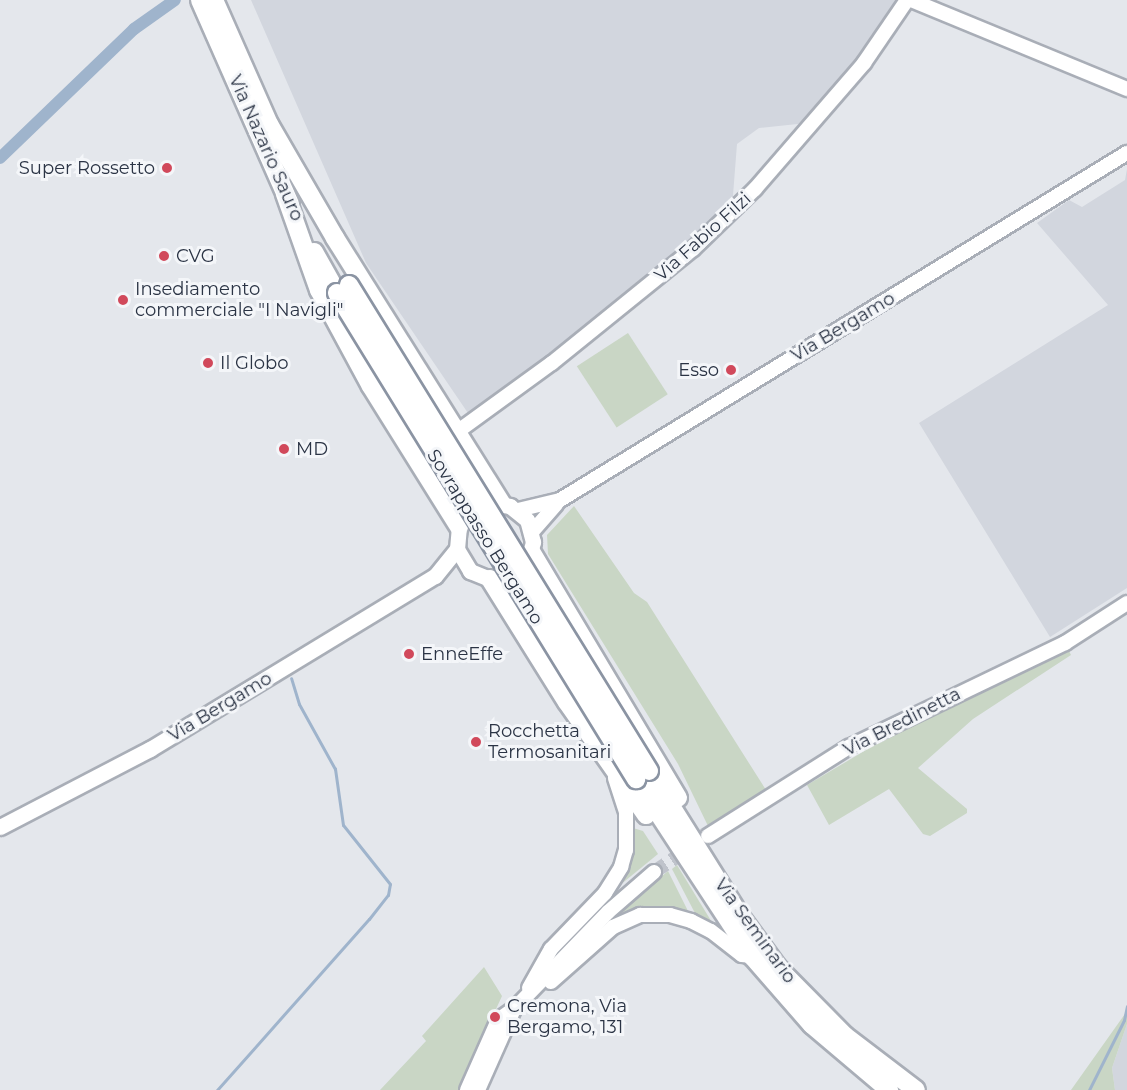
<!DOCTYPE html>
<html>
<head>
<meta charset="utf-8">
<style>
  body { margin:0 }
  #map { position:relative; width:1127px; height:1090px; overflow:hidden; background:#e4e7ec; font-family:Montserrat,sans-serif }
  div>[style] { position:absolute }
  .built>* { inset:0; background:#d2d6de }
  .green>* { inset:0; background:#c9d6c5; transform-origin:0 0 }
  .stream>* { height:3px; margin:-1.5px; padding:0 1.5px; transform-origin:1.5px; border-radius:1.5px; background:#9fb4cc }
  .canal>* { height:12px; margin:-6px; padding:0 6px; transform-origin:6px; border-radius:6px; background:#9fb4cc }
  .secondary-tunnel>* { height:14px; margin-top:-7px; transform-origin:0; background:repeating-linear-gradient(90deg,#bfc3cb 0 14px,transparent 0 21px) }
  .roads { filter:drop-shadow(2px 0 #a9aeb7) drop-shadow(-2px 0 #a9aeb7) drop-shadow(0 2px #a9aeb7) drop-shadow(0 -2px #a9aeb7) }
  .secondary>* { height:14px; margin:-7px; padding:0 7px; transform-origin:7px; border-radius:7px; background:#fff }
  .primary>* { height:15px; margin:-7.5px; padding:0 7.5px; transform-origin:7.5px; border-radius:7.5px; background:#fff }
  .highway>* { height:18px; margin:-9px; padding:0 9px; transform-origin:9px; border-radius:9px; background:#fff }
  .bridges { filter:drop-shadow(2px 0 #8b94a3) drop-shadow(-2px 0 #8b94a3) drop-shadow(0 2px #8b94a3) drop-shadow(0 -2px #8b94a3) }
  .highway-bridge>* { height:18px; margin:-9px; padding:0 9px; transform-origin:9px; border-radius:9px; background:#fff }
  .dots>* { width:16px; height:16px; translate:-50% -50%; box-sizing:border-box; border:3px solid #f4f6f9; border-radius:50% }
  span { translate:-50% -50%; white-space:nowrap; text-align:center; line-height:1.15; -webkit-text-stroke:6px #f4f6f9; paint-order:stroke }
  .street-label { font-size:18px; color:#2b3445 }
  .poi-label { font-size:18px; color:#2b3445 }
  .right { translate:-100% -50%; text-align:right }
  .left { translate:0 -50%; text-align:left }
</style>
</head>
<body>
<div id="map">
  <div class="built">
    <i style="clip-path:polygon(251px 0,902px 0,855px 66px,807px 123px,759px 128px,737px 144px,732px 208px,674px 260px,472px 419px,366px 263px)"></i>
    <i style="clip-path:polygon(1127px 169px,1127px 588px,1050px 637px,919px 423px,1108px 305px,1037px 223px,1069px 200px,1082px 207px,1125px 180px)"></i>
    <i style="clip-path:polygon(1127px 1024px,1127px 1090px,1115px 1090px,1112px 1068px)"></i>
  </div>
  <div class="green">
    <i style="left:628px;top:333px;width:73px;height:61px;rotate:57deg"></i>
    <i style="clip-path:polygon(574px 506px,634px 593px,647px 602px,766px 790px,708px 826px,678px 764px,548px 554px,547px 535px)"></i>
    <i style="clip-path:polygon(1069px 651px,1071px 655px,973px 719px,918px 768px,967px 809px,967px 813px,930px 836px,923px 834px,889px 789px,829px 825px,807px 785px,898px 731px)"></i>
    <i style="clip-path:polygon(633px 828px,643px 831px,658px 854px,609px 894px)"></i>
    <i style="clip-path:polygon(677px 865px,713px 924px,697px 917px,672px 869px)"></i>
    <i style="clip-path:polygon(668px 871px,690px 915px,669px 909px,637px 909px,605px 924px)"></i>
    <i style="clip-path:polygon(484px 967px,502px 996px,459px 1090px,380px 1090px,426px 1041px,422px 1036px)"></i>
    <i style="clip-path:polygon(1127px 1011px,1127px 1024px,1112px 1068px,1115px 1090px,1071px 1090px)"></i>
  </div>
  <div class="stream">
    <i style="left:217px;top:1090px;width:229px;rotate:-48.4deg"></i>
    <i style="left:369px;top:919px;width:31px;rotate:-52deg"></i>
    <i style="left:388px;top:895px;width:11px;rotate:-80deg"></i>
    <i style="left:390px;top:884px;width:75px;rotate:-128.5deg"></i>
    <i style="left:343px;top:825px;width:57px;rotate:-98.1deg"></i>
    <i style="left:335px;top:769px;width:74px;rotate:-119deg"></i>
    <i style="left:299px;top:704px;width:27px;rotate:-107deg"></i>
    <i style="left:1089px;top:1090px;width:78px;rotate:-63.4deg"></i>
    <i style="left:1124px;top:1020px;width:14px;rotate:-78deg"></i>
  </div>
  <div class="canal">
    <i style="left:0;top:158px;width:186px;rotate:-43.9deg"></i>
    <i style="left:134px;top:29px;width:50px;rotate:-35.3deg"></i>
  </div>
  <div class="secondary-tunnel">
    <i style="left:654px;top:872px;width:43px;rotate:-33.7deg"></i>
  </div>
  <div class="roads">
    <div class="secondary">
      <i style="left:911px;top:0;width:234px;rotate:22.4deg"></i>
      <i style="left:450px;top:437px;width:126px;rotate:-36deg"></i>
      <i style="left:552px;top:363px;width:181px;rotate:-39deg"></i>
      <i style="left:693px;top:249px;width:86px;rotate:-44.1deg"></i>
      <i style="left:755px;top:189px;width:167px;rotate:-49.1deg"></i>
      <i style="left:864px;top:63px;width:76px;rotate:-55.7deg"></i>
      <i style="left:518px;top:510px;width:43px;rotate:-13.4deg"></i>
      <i style="left:560px;top:500px;width:665px;rotate:-31.47deg"></i>
      <i style="left:532px;top:532px;width:37px;rotate:-49deg"></i>
      <i style="left:708px;top:836px;width:167px;rotate:-32.3deg"></i>
      <i style="left:849px;top:747px;width:240px;rotate:-25.7deg"></i>
      <i style="left:1065px;top:643px;width:74px;rotate:-32.8deg"></i>
      <i style="left:551px;top:982px;width:83px;rotate:-41.6deg"></i>
      <i style="left:613px;top:927px;width:30px;rotate:-24deg"></i>
      <i style="left:640px;top:915px;width:30px"></i>
      <i style="left:670px;top:915px;width:22px;rotate:16deg"></i>
      <i style="left:691px;top:921px;width:22px;rotate:27deg"></i>
      <i style="left:711px;top:931px;width:39px;rotate:38deg"></i>
      <i style="left:742px;top:955px;width:10px;rotate:6deg"></i>
      <i style="left:529px;top:988px;width:45px;rotate:-60.6deg"></i>
      <i style="left:551px;top:949px;width:78px;rotate:-46deg"></i>
      <i style="left:605px;top:893px;width:31px;rotate:-58deg"></i>
      <i style="left:621px;top:867px;width:18px;rotate:-74deg"></i>
      <i style="left:626px;top:850px;width:38px;rotate:-90deg"></i>
      <i style="left:626px;top:812px;width:36px;rotate:-108deg"></i>
      <i style="left:467px;top:1090px;width:77px;rotate:-66.1deg"></i>
      <i style="left:498px;top:1020px;width:19px;rotate:-35deg"></i>
      <i style="left:514px;top:1009px;width:135px;rotate:-45.9deg"></i>
      <i style="left:608px;top:912px;width:61px;rotate:-41deg"></i>
      <i style="left:478px;top:1090px;width:89px;rotate:-66deg"></i>
    </div>
    <div class="primary">
      <i style="left:457px;top:549px;width:26px;rotate:59deg"></i>
      <i style="left:470px;top:571px;width:22px;rotate:22deg"></i>
      <i style="left:490px;top:579px;width:21px;rotate:-8deg"></i>
      <i style="left:511px;top:576px;width:21px;rotate:-41deg"></i>
      <i style="left:527px;top:562px;width:21px;rotate:-73deg"></i>
      <i style="left:533px;top:542px;width:23px;rotate:-105deg"></i>
      <i style="left:527px;top:520px;width:22px;rotate:-141deg"></i>
      <i style="left:510px;top:506px;width:19px;rotate:-171deg"></i>
      <i style="left:0;top:827px;width:169px;rotate:-27.5deg"></i>
      <i style="left:150px;top:749px;width:333px;rotate:-31.3deg"></i>
      <i style="left:435px;top:576px;width:35px;rotate:-51deg"></i>
      <i style="left:457px;top:549px;width:22px;rotate:-85deg"></i>
      <i style="left:459px;top:527px;width:12px;rotate:-59deg"></i>
    </div>
    <div class="highway">
      <i style="left:200px;top:0;width:223px;rotate:66.2deg"></i>
      <i style="left:214px;top:0;width:145px;rotate:66.1deg"></i>
      <i style="left:269px;top:124px;width:132px;rotate:59.9deg"></i>
      <i style="left:335px;top:238px;width:314px;rotate:57.9deg"></i>
      <i style="left:285px;top:194px;width:102px;rotate:70.5deg"></i>
      <i style="left:319px;top:290px;width:109px;rotate:61.6deg"></i>
      <i style="left:371px;top:386px;width:166px;rotate:58deg"></i>
      <i style="left:314px;top:252px;width:47px;rotate:60.7deg"></i>
      <i style="left:532px;top:553px;width:285px;rotate:59.2deg"></i>
      <i style="left:490px;top:579px;width:145px;rotate:58deg"></i>
      <i style="left:567px;top:702px;width:138px;rotate:55deg"></i>
      <i style="left:649px;top:771px;width:175px;rotate:57.9deg"></i>
      <i style="left:742px;top:919px;width:59px;rotate:53.9deg"></i>
      <i style="left:777px;top:967px;width:97px;rotate:45.4deg"></i>
      <i style="left:845px;top:1036px;width:89px;rotate:37.3deg"></i>
      <i style="left:636px;top:779px;width:212px;rotate:56.8deg"></i>
      <i style="left:752px;top:956px;width:91px;rotate:49deg"></i>
      <i style="left:812px;top:1025px;width:101px;rotate:40.2deg"></i>
    </div>
  </div>
  <div class="bridges">
    <div class="highway-bridge">
      <i style="left:349px;top:285px;width:571px;rotate:58.31deg"></i>
      <i style="left:337px;top:293px;width:571px;rotate:58.4deg"></i>
    </div>
  </div>
  <div class="dots">
    <i style="left:167px;top:168px;background:#d1495b"></i>
    <i style="left:164px;top:256px;background:#d1495b"></i>
    <i style="left:123px;top:300px;background:#d1495b"></i>
    <i style="left:208px;top:363px;background:#d1495b"></i>
    <i style="left:731px;top:370px;background:#d1495b"></i>
    <i style="left:284px;top:449px;background:#d1495b"></i>
    <i style="left:409px;top:654px;background:#d1495b"></i>
    <i style="left:476px;top:742px;background:#d1495b"></i>
    <i style="left:495px;top:1017px;background:#d1495b"></i>
  </div>
  <div class="street-label">
    <span style="left:266px;top:148px;rotate:66deg">Via Nazario Sauro</span>
    <span style="left:703px;top:237px;rotate:-42deg">Via Fabio Filzi</span>
    <span style="left:843px;top:327px;rotate:-31deg">Via Bergamo</span>
    <span style="left:485px;top:537px;rotate:58deg">Sovrappasso Bergamo</span>
    <span style="left:220px;top:707px;rotate:-31deg">Via Bergamo</span>
    <span style="left:902px;top:722px;rotate:-27deg">Via Bredinetta</span>
    <span style="left:755px;top:931px;rotate:54deg">Via Seminario</span>
  </div>
  <div class="poi-label">
    <span class="right" style="left:155px;top:168px">Super Rossetto</span>
    <span class="left" style="left:176px;top:256px">CVG</span>
    <span class="left" style="left:135px;top:300px">Insediamento<br>commerciale "I Navigli"</span>
    <span class="left" style="left:220px;top:363px">Il Globo</span>
    <span class="right" style="left:719px;top:370px">Esso</span>
    <span class="left" style="left:296px;top:449px">MD</span>
    <span class="left" style="left:421px;top:654px">EnneEffe</span>
    <span class="left" style="left:488px;top:742px">Rocchetta<br>Termosanitari</span>
    <span class="left" style="left:507px;top:1017px">Cremona, Via<br>Bergamo, 131</span>
  </div>
</div>
</body>
</html>
